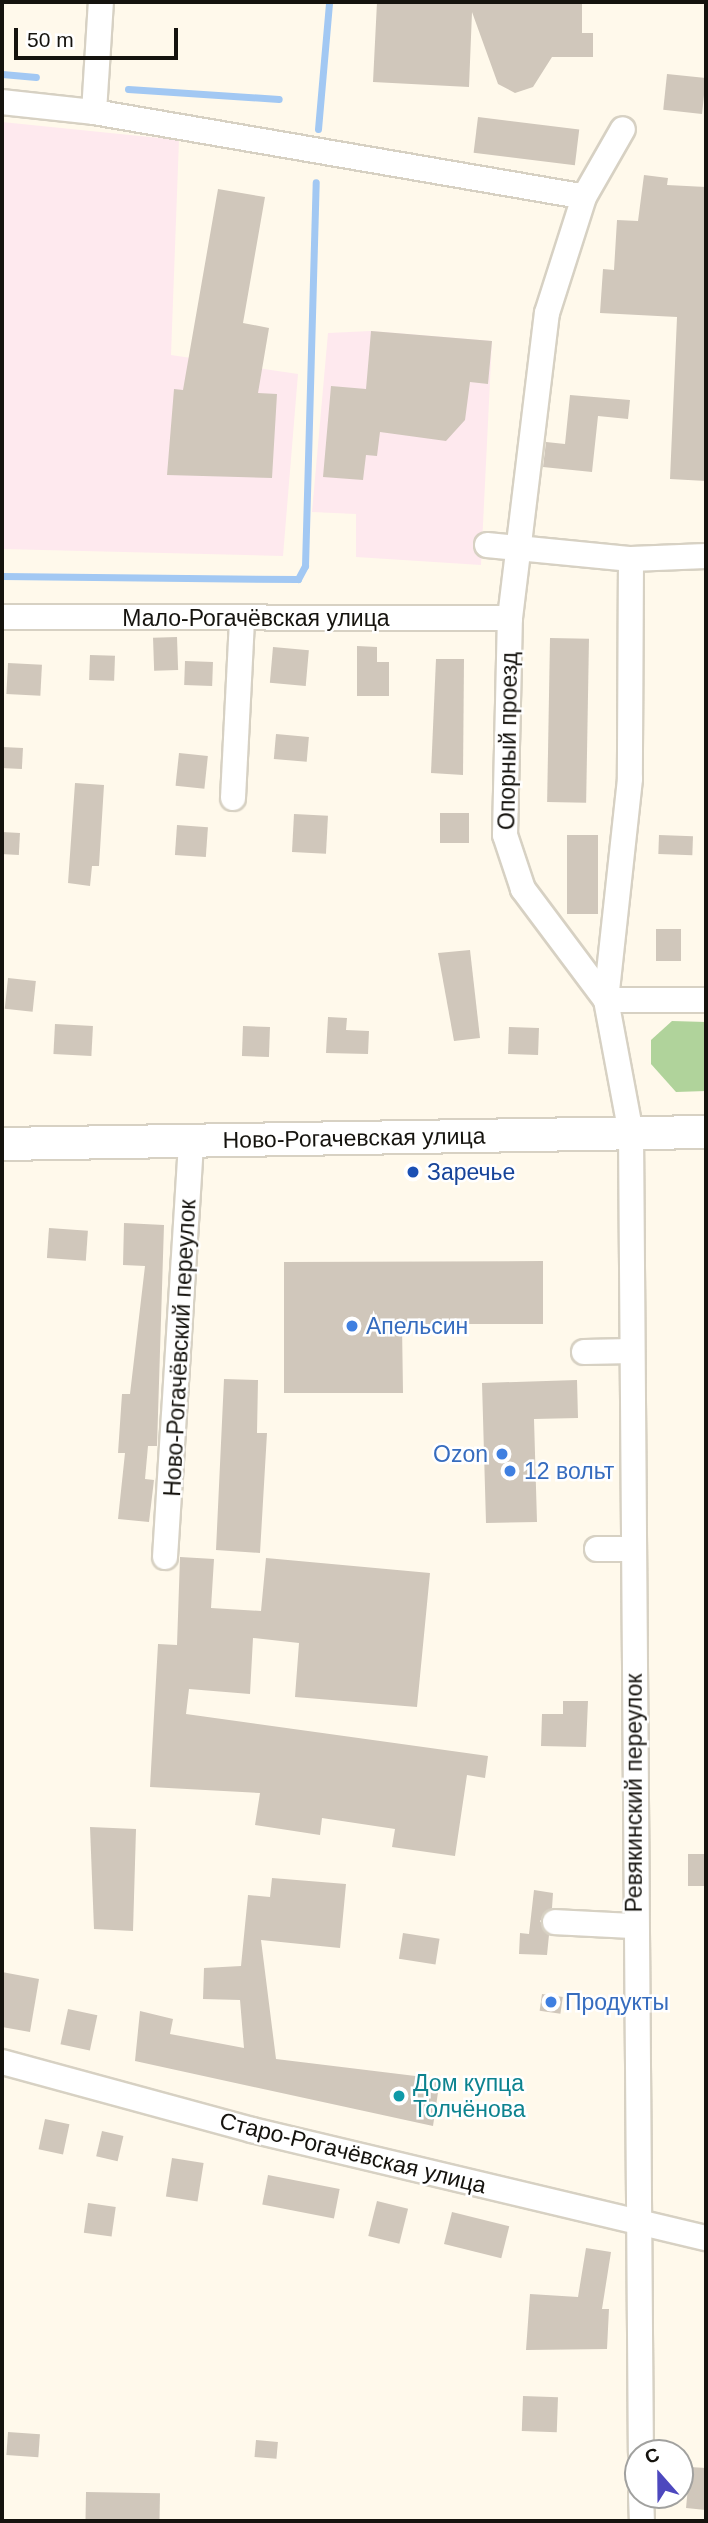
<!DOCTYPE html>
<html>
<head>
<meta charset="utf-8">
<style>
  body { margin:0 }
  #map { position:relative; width:708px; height:2523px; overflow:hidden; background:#fff9eb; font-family:Helvetica,sans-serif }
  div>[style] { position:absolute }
  .industrial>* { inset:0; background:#fee9ee }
  .green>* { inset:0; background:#b0d39b }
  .stream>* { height:7px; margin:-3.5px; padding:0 3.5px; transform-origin:3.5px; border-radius:3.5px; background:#a2c8f3 }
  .building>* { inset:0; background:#d0c7bb; transform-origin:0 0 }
  .roads { filter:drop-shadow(2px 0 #d7d1c3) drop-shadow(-2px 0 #d7d1c3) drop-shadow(0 2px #d7d1c3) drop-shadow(0 -2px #d7d1c3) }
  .minor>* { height:24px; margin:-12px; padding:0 12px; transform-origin:12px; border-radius:12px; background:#fff }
  .major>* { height:32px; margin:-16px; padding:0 16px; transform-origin:16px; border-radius:16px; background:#fff }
  .dots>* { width:19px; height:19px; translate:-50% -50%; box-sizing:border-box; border:4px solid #fff; border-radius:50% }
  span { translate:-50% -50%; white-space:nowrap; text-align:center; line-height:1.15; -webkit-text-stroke:5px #fff; paint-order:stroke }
  .street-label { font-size:23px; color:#15130e }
  .transit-label { font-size:23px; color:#164399 }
  .left { translate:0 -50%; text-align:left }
  .shop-label { font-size:23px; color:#366cbe }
  .right { translate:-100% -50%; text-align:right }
  .culture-label { font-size:23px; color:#0d838f }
  .frame { position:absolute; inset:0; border:4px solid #15130e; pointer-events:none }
  .north { position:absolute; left:624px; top:2439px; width:70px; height:70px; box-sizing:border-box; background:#fff; border:2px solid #a1a19f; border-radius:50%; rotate:339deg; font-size:19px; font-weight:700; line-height:28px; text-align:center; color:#15130e }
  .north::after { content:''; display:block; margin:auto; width:24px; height:32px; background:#4d48be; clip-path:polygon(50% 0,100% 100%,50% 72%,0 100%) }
  .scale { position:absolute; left:14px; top:28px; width:164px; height:32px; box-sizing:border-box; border:4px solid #15130e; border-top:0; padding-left:9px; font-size:21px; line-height:24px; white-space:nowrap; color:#15130e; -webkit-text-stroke:5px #fff; paint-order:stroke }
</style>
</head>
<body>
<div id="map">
  <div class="industrial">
    <i style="clip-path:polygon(2px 122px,179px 140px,171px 355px,298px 374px,283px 556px,2px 549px)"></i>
    <i style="clip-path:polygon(371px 331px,492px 341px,481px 565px,356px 557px,356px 514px,312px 512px,328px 333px)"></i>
  </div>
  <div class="green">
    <i style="clip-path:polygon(672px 1021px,706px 1022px,706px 1091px,676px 1092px,651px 1064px,651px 1040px)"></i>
  </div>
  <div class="stream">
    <i style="left:2px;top:74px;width:34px;rotate:5deg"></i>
    <i style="left:128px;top:89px;width:151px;rotate:3.8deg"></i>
    <i style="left:318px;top:129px;width:127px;rotate:-85deg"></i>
    <i style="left:2px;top:576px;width:296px;rotate:0.6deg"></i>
    <i style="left:298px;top:579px;width:15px;rotate:-62deg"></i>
    <i style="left:305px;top:566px;width:384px;rotate:-88.4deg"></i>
  </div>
  <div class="building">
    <i style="clip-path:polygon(377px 2px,582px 2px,582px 33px,593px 33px,593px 57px,552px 57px,533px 87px,515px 93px,498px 84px,472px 12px,469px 87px,373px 82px)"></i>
    <i style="left:667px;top:74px;width:39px;height:36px;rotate:6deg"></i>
    <i style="left:478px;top:117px;width:102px;height:36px;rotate:7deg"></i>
    <i style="clip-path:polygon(644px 175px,668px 178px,667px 185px,706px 187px,706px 481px,670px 479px,677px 317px,600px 313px,603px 269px,614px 270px,617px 220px,638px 221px)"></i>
    <i style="clip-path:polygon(218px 189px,265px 197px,243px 323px,269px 328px,258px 393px,277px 394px,272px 478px,167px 475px,174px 389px,183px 390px)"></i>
    <i style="clip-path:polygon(371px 331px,492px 341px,488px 384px,470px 382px,465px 420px,446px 441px,380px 432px,377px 456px,366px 455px,363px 480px,323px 477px,331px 386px,366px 389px)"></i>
    <i style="clip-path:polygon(570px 395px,630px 400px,628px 419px,598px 416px,592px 472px,543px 467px,546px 442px,565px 444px)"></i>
    <i style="left:177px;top:637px;width:33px;height:24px;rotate:88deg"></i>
    <i style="left:550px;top:638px;width:39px;height:164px;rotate:1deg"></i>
    <i style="clip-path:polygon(357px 646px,377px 647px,377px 662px,389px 662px,389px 696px,357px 696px)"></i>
    <i style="left:273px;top:647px;width:36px;height:36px;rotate:5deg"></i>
    <i style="left:90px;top:655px;width:25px;height:25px;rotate:2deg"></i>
    <i style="clip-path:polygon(436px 659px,464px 659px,463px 775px,431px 773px)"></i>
    <i style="left:185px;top:661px;width:28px;height:24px;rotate:2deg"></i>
    <i style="left:8px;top:663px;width:34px;height:31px;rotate:3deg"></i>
    <i style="left:276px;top:734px;width:33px;height:25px;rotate:5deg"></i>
    <i style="left:2px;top:747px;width:21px;height:21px;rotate:3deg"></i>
    <i style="left:179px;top:753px;width:29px;height:33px;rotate:6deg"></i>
    <i style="clip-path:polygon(75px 783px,104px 785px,99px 866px,92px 866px,90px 886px,68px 883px)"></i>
    <i style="left:440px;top:813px;width:29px;height:30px"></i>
    <i style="left:294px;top:814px;width:34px;height:38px;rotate:3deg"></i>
    <i style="left:177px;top:825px;width:31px;height:30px;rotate:4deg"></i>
    <i style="left:2px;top:832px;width:18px;height:22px;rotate:3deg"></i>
    <i style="left:567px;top:835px;width:31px;height:79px"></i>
    <i style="left:659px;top:835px;width:34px;height:19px;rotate:2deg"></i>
    <i style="left:656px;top:929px;width:25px;height:32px"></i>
    <i style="clip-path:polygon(470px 950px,480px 1038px,454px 1041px,438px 953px)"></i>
    <i style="left:8px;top:978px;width:28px;height:31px;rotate:6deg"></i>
    <i style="clip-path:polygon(328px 1017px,347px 1018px,346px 1030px,369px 1031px,368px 1054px,326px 1053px)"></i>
    <i style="left:55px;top:1024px;width:38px;height:30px;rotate:3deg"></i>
    <i style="left:243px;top:1026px;width:27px;height:30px;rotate:2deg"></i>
    <i style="left:509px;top:1027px;width:30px;height:27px;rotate:2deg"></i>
    <i style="clip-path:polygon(124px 1223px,164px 1225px,157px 1446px,148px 1446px,145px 1479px,154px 1480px,149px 1522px,118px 1519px,125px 1453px,118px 1453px,122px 1394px,130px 1394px,145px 1266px,123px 1265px)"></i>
    <i style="left:49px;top:1228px;width:39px;height:30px;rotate:4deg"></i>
    <i style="clip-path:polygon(543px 1261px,543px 1324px,402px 1324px,403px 1393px,284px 1393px,284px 1262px)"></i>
    <i style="clip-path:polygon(224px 1379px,258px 1380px,257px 1433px,267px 1433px,260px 1553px,216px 1550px)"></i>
    <i style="clip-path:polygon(577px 1380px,578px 1418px,534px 1419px,537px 1522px,486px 1523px,482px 1383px)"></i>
    <i style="clip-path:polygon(180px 1557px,214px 1559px,211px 1608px,261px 1611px,266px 1558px,430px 1573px,417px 1707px,295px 1697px,299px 1643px,253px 1638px,250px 1694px,189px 1689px,186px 1714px,488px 1756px,485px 1778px,467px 1775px,455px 1856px,392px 1847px,395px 1829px,322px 1818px,320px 1835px,255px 1825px,260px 1793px,150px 1787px,158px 1644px,177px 1645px)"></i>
    <i style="clip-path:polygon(563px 1701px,588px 1701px,586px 1747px,541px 1746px,542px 1714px,563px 1714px)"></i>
    <i style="clip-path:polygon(90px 1827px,136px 1829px,133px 1931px,94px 1929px)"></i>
    <i style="left:688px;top:1854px;width:18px;height:32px"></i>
    <i style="clip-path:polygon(272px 1878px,346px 1884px,340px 1948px,261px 1940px,276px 2059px,440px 2079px,433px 2126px,135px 2061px,140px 2011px,173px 2019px,170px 2034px,244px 2048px,240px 2000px,203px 1999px,204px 1968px,241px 1966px,248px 1895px,270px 1897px)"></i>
    <i style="clip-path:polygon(534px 1890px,553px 1893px,552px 1908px,540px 1921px,549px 1935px,547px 1955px,519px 1954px,520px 1933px,529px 1934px)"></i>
    <i style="left:403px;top:1933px;width:37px;height:26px;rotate:9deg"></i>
    <i style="clip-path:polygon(2px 1972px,39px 1979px,30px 2032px,2px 2027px)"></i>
    <i style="left:542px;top:1994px;width:21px;height:17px;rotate:8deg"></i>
    <i style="left:68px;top:2009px;width:30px;height:36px;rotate:12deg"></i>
    <i style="left:45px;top:2119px;width:25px;height:31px;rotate:12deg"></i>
    <i style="left:102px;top:2131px;width:22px;height:26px;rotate:13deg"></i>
    <i style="left:172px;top:2158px;width:32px;height:39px;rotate:9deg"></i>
    <i style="left:268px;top:2175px;width:73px;height:30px;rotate:11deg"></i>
    <i style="left:377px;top:2201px;width:32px;height:36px;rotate:14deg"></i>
    <i style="left:88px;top:2203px;width:28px;height:30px;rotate:8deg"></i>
    <i style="left:452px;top:2212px;width:59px;height:33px;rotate:14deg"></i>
    <i style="clip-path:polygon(586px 2248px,611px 2252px,602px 2309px,609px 2309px,607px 2349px,526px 2350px,530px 2294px,578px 2297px)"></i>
    <i style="left:523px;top:2396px;width:35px;height:35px;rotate:2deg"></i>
    <i style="left:8px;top:2432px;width:32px;height:23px;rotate:4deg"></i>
    <i style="left:256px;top:2440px;width:22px;height:17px;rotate:5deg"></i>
    <i style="clip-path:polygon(690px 2467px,706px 2468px,706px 2510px,686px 2508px)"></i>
    <i style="left:86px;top:2492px;width:74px;height:29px;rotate:1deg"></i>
  </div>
  <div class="roads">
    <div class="minor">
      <i style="left:2px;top:102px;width:93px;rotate:6.2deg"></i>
      <i style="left:94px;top:112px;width:497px;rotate:9.8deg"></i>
      <i style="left:94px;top:112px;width:110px;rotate:-86.4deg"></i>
      <i style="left:487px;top:545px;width:145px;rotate:5.6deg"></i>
      <i style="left:631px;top:559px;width:75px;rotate:-2.3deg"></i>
      <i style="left:631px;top:559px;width:220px;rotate:90.3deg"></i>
      <i style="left:630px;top:779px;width:222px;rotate:96.2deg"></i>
      <i style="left:606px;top:1000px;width:135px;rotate:79.4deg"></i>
      <i style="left:631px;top:1133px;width:1320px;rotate:89.57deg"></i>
      <i style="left:2px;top:617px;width:508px;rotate:0.11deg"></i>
      <i style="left:233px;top:798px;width:179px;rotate:-87.1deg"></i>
      <i style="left:606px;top:1000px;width:139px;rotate:-126.8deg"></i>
      <i style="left:523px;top:889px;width:57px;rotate:-108.4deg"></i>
      <i style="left:505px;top:835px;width:217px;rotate:-88.7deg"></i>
      <i style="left:510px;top:618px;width:307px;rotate:-83.1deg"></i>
      <i style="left:547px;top:313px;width:122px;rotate:-72.3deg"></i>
      <i style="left:584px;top:197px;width:78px;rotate:-60.2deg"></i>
      <i style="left:606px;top:1000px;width:100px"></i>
      <i style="left:584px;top:1352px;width:48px;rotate:-1.2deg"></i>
      <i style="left:597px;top:1549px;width:36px"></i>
      <i style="left:165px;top:1557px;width:418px;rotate:-86.4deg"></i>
      <i style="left:555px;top:1922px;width:80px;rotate:2.9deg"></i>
      <i style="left:2px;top:2062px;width:259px;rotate:15.2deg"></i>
      <i style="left:252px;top:2130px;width:467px;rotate:13.4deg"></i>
      <i style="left:641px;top:2495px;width:26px;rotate:88deg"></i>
    </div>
    <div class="major">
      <i style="left:2px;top:1144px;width:704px;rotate:-0.98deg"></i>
    </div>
  </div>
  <div class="dots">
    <i style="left:413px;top:1172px;background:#1a4fb4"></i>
    <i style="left:352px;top:1326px;background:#3f7fe0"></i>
    <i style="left:502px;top:1454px;background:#3f7fe0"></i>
    <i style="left:510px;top:1471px;background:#3f7fe0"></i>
    <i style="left:551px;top:2002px;background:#3f7fe0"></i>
    <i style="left:399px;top:2096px;background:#0f9aa8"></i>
  </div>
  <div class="street-label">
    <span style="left:256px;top:618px">Мало-Рогачёвская улица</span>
    <span style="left:508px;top:741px;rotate:-89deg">Опорный проезд</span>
    <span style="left:354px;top:1138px;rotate:-1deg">Ново-Рогачевская улица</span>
    <span style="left:180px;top:1348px;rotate:-87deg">Ново-Рогачёвский переулок</span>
    <span style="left:634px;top:1793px;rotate:-90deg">Ревякинский переулок</span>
    <span style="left:353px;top:2153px;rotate:14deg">Старо-Рогачёвская улица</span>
  </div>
  <div class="transit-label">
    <span class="left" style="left:427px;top:1172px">Заречье</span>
  </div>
  <div class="shop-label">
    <span class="left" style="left:366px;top:1326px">Апельсин</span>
    <span class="right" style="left:488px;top:1454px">Ozon</span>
    <span class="left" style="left:524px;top:1471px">12 вольт</span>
    <span class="left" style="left:565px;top:2002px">Продукты</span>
  </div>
  <div class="culture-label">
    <span class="left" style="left:413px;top:2096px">Дом купца<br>Толчёнова</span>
  </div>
  <div class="frame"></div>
  <div class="north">С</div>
  <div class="scale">50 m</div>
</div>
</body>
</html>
